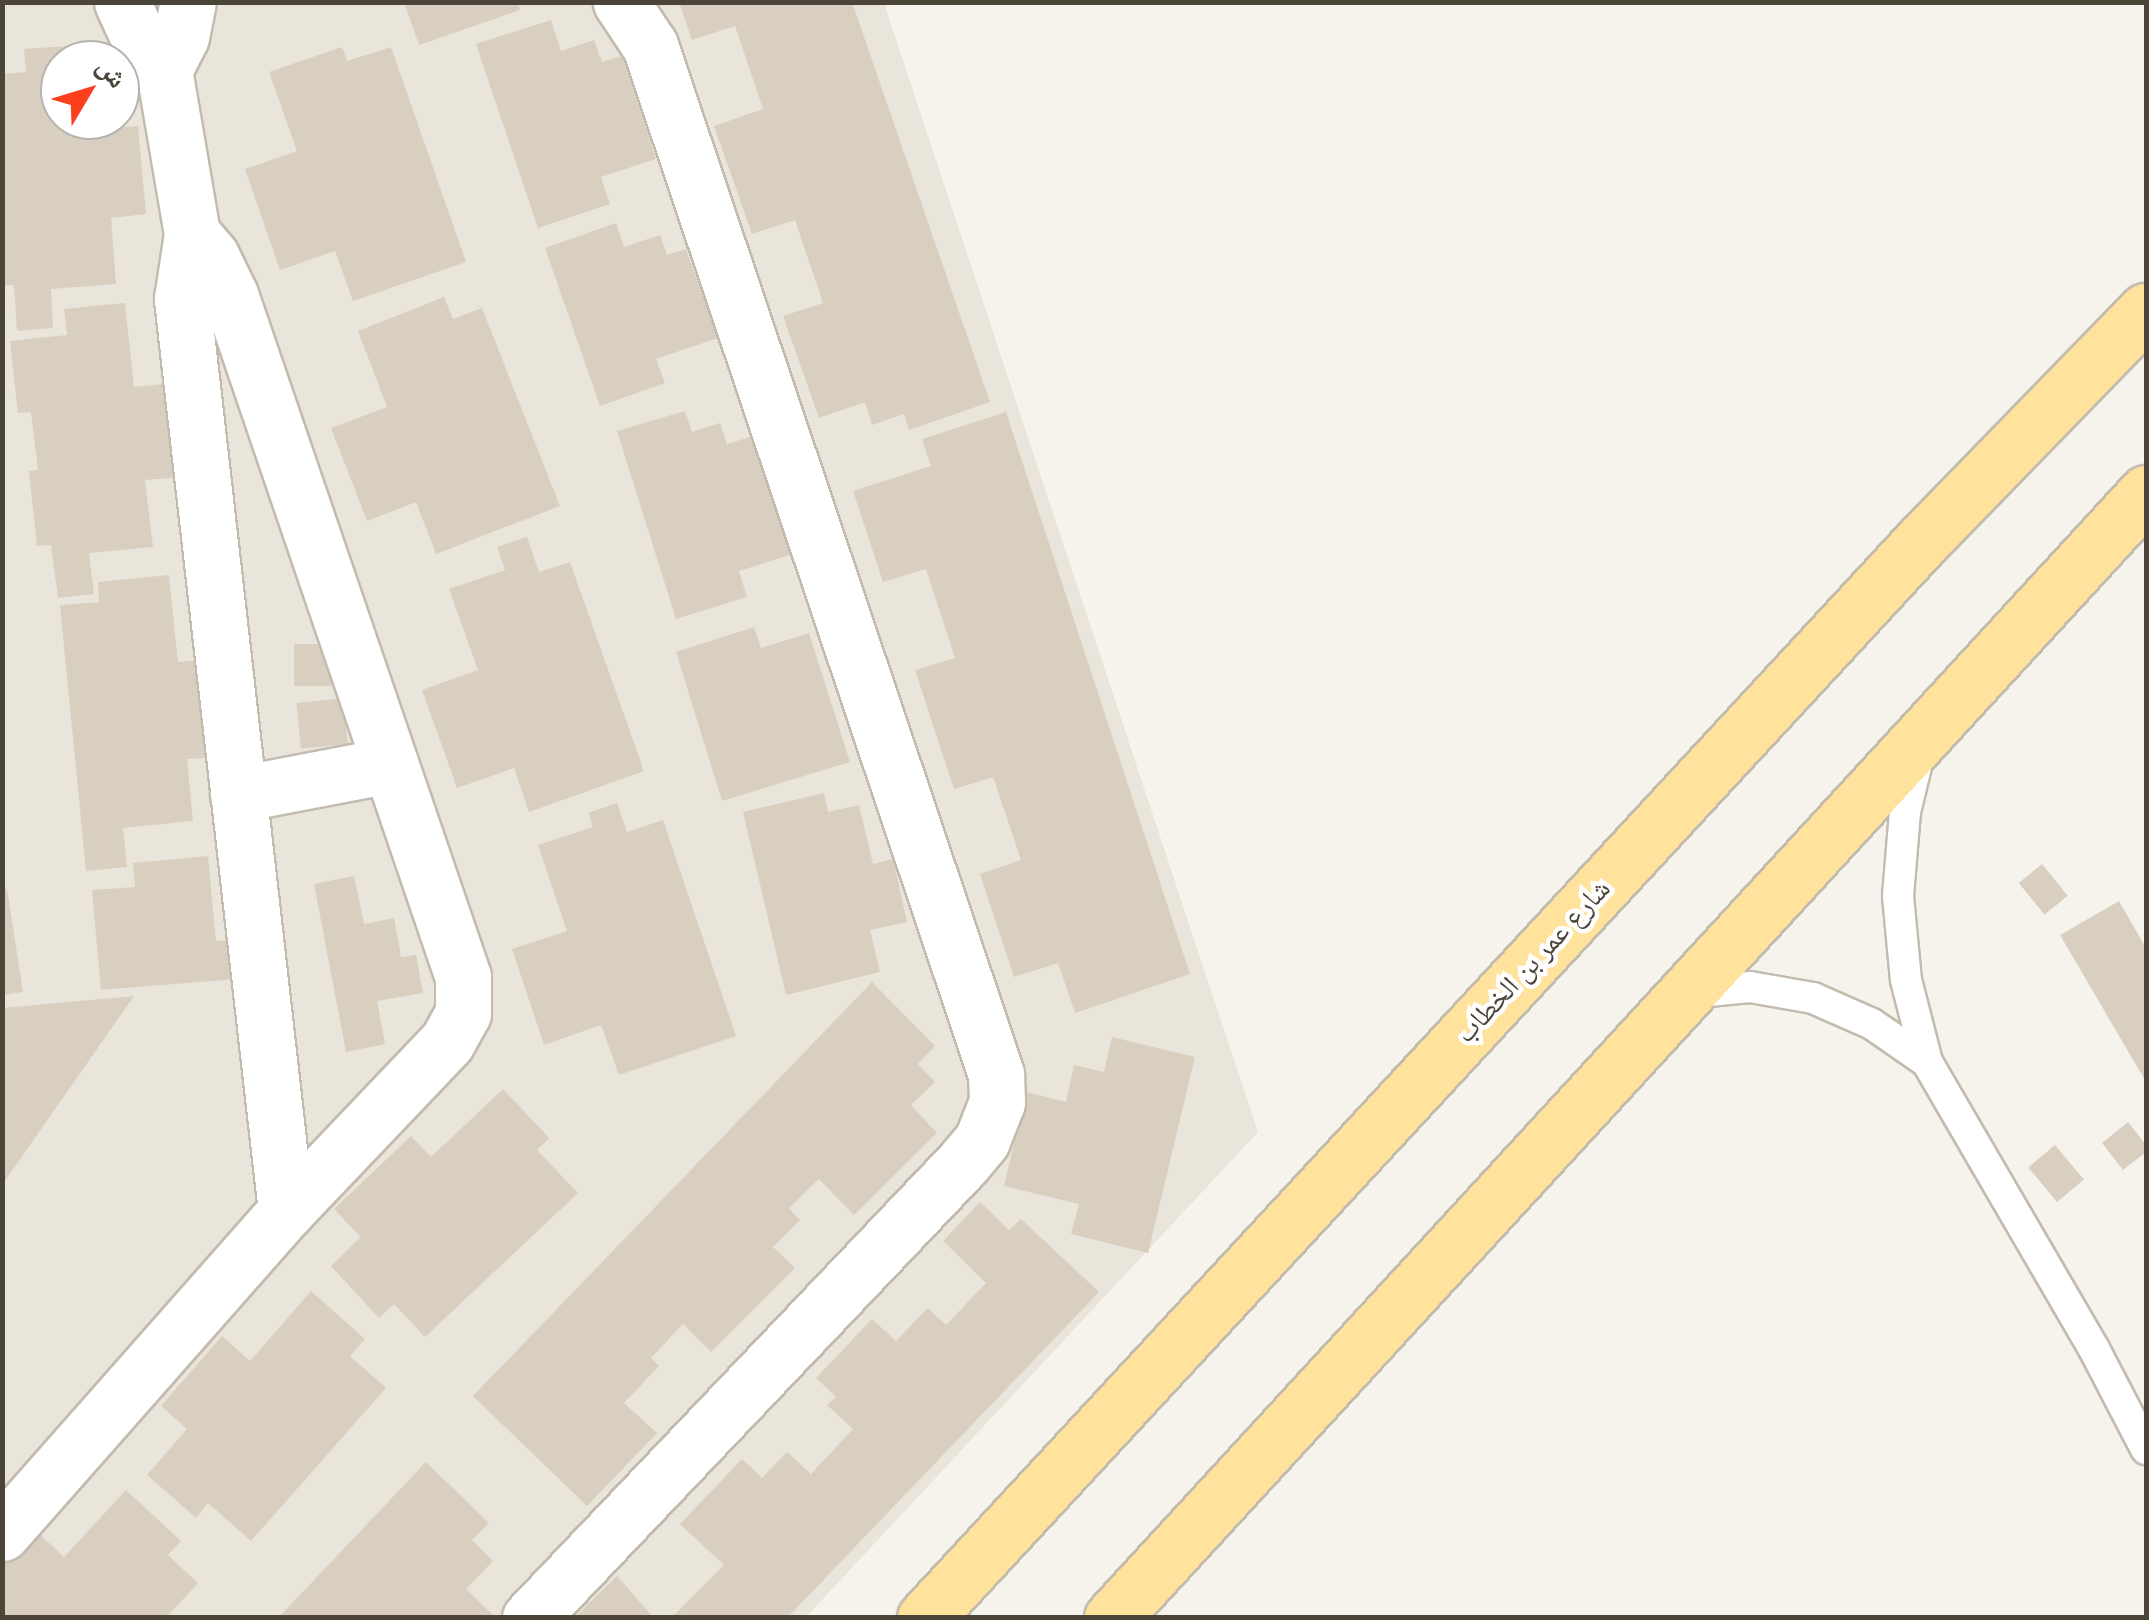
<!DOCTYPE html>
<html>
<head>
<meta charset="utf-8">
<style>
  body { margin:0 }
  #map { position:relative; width:2149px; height:1620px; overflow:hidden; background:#f6f3ec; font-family:"Fira Sans Condensed","Noto Naskh Arabic",sans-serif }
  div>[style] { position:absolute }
  .residential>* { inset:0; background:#eae5da }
  .building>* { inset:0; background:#d8cfc1; transform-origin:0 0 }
  .roads { filter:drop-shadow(2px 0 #c2bbae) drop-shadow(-2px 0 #c2bbae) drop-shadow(0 2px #c2bbae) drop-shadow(0 -2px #c2bbae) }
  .lane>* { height:30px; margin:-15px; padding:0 15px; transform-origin:15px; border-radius:15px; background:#fff }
  .street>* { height:55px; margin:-27.5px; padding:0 27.5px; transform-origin:27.5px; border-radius:27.5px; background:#fff }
  .primary>* { height:55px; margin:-27.5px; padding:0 27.5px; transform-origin:27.5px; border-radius:27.5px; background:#ffe39c }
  span { translate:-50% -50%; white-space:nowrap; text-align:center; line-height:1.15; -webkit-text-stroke:9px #fff; paint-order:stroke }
  .street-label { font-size:28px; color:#4b4439 }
  .frame { position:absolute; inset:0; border:5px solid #4b4439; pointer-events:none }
  .north { position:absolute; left:40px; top:40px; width:100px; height:100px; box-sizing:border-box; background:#fff; border:2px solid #b7b4b0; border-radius:50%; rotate:52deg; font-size:28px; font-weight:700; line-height:40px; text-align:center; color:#4b4439 }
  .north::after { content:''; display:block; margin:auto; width:35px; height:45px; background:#fc3f1d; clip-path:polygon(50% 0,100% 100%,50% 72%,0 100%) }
</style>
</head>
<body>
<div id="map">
  <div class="residential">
    <i style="clip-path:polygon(evenodd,3px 3px,884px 3px,1258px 1132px,806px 1617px,3px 1618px,3px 3px,60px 60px,120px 60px,120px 120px,60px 120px,60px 60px)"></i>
  </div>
  <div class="building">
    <i style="clip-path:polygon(404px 2px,518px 2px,520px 10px,419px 45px)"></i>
    <i style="clip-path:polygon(679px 2px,852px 2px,990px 402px,909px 430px,904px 414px,872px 425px,865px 402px,819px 418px,783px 316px,823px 303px,795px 220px,752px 234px,714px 126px,763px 109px,735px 26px,692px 40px)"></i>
    <i style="clip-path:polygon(551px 20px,561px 51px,594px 40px,602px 62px,622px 56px,656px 159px,601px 177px,610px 204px,538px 228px,476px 44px)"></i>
    <i style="clip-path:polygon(96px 44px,98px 60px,60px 60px,60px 120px,103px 120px,104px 128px,138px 126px,146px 214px,111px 218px,116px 284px,51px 289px,53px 328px,17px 331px,14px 285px,2px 285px,2px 74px,26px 72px,24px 49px)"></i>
    <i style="clip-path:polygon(342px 47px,347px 61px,391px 47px,466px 262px,353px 301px,335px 251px,280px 270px,245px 169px,297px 151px,269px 72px)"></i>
    <i style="clip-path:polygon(616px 223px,624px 247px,660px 235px,667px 255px,686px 249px,718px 338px,656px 359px,665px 383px,600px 406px,545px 248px)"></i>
    <i style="clip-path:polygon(444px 297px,453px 319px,482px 308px,560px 506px,436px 554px,416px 502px,367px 521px,331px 428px,387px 407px,358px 331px)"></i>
    <i style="clip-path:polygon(125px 303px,134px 387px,174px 383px,182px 477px,145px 480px,153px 547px,89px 553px,94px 594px,58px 598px,51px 545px,37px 546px,29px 471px,38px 470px,31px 412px,18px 413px,10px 341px,67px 335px,64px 309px)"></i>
    <i style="clip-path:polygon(685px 411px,692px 432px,720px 423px,727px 444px,753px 436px,790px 555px,739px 571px,747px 597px,676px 619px,617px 431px)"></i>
    <i style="clip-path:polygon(1006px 412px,1190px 974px,1075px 1013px,1058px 963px,1014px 977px,980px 874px,1021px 860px,993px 777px,954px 789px,915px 670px,955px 658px,926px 569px,883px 582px,853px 491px,931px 466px,922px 439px)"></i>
    <i style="clip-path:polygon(527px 537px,539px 572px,570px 562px,644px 771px,529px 812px,514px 768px,457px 788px,422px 690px,478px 670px,449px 589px,505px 570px,497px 547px)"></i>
    <i style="clip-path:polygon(169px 575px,178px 662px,210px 659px,223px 757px,187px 759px,193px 821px,123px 828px,127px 867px,86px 871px,60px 605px,99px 602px,98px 582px)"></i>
    <i style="clip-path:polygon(754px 627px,761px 648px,809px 633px,850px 762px,722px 801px,676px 652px)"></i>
    <i style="left:294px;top:644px;width:38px;height:42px"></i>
    <i style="left:343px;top:698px;width:46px;height:47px;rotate:84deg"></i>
    <i style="clip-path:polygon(824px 793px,828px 812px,859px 805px,873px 864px,893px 859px,907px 922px,870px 930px,880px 972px,786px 995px,743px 812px)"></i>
    <i style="clip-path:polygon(617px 803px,627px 832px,663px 820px,736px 1036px,619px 1075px,601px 1025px,544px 1045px,512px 949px,567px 931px,538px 845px,593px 827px,588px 813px)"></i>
    <i style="clip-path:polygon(208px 856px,216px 941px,246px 939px,249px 978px,101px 990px,92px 890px,135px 887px,133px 863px)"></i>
    <i style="left:2042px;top:864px;width:41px;height:30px;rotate:51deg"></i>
    <i style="clip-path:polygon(354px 876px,364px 924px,394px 918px,401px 957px,416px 955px,423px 993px,377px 1001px,385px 1044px,346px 1052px,314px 884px)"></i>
    <i style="clip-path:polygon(7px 889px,23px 992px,2px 995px,2px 890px)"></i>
    <i style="clip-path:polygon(2119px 901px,2146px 948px,2146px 1082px,2060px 935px)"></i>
    <i style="clip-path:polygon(872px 982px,935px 1046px,918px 1064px,935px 1082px,911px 1105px,937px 1133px,854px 1215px,819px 1179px,789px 1208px,800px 1220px,773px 1247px,795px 1268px,711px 1352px,683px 1324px,651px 1358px,659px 1366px,624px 1403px,657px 1433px,587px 1506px,473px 1396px)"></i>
    <i style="clip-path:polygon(134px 996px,2px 1185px,2px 1008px)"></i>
    <i style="clip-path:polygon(1112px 1037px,1195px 1057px,1148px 1253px,1071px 1234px,1079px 1204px,1004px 1186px,1026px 1092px,1066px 1102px,1074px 1065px,1104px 1072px)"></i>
    <i style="clip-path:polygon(503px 1089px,549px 1138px,537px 1150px,578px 1193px,425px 1337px,394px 1304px,379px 1318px,331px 1266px,361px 1237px,334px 1209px,411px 1136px,431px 1157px)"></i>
    <i style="clip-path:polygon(2128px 1122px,2146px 1145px,2146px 1152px,2123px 1170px,2102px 1143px)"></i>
    <i style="left:2055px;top:1145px;width:45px;height:35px;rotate:50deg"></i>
    <i style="clip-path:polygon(980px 1202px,1009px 1230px,1021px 1219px,1099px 1292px,787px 1618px,671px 1618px,724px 1565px,680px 1524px,742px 1459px,762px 1478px,787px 1452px,811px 1474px,853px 1429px,827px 1405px,836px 1397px,816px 1378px,872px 1319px,896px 1341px,928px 1308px,946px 1325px,986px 1283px,943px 1241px)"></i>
    <i style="clip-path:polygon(311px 1291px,365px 1339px,350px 1356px,386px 1388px,251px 1541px,208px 1503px,196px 1518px,147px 1475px,187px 1429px,161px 1406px,222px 1336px,250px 1361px)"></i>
    <i style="clip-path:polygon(426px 1462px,489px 1523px,472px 1540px,493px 1561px,466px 1589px,493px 1615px,278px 1618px)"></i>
    <i style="clip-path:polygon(126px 1490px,181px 1541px,168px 1555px,198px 1583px,166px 1618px,2px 1618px,2px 1566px,35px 1530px,64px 1557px)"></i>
    <i style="clip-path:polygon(617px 1576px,654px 1618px,574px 1618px)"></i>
  </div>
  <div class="roads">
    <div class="lane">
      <i style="left:1920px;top:750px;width:64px;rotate:103.6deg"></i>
      <i style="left:1905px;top:812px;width:84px;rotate:94.8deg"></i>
      <i style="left:1898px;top:896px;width:84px;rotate:84.6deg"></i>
      <i style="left:1906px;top:980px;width:85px;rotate:75.6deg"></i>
      <i style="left:1927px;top:1062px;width:332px;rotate:59.8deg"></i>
      <i style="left:2094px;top:1349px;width:113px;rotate:62.5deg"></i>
      <i style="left:1688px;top:993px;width:62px;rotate:-5.5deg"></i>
      <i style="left:1750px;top:987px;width:64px;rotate:9.9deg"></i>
      <i style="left:1813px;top:998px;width:64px;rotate:23.8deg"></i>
      <i style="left:1872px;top:1024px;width:67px;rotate:34.6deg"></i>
    </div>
    <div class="street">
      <i style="left:122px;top:2px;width:41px;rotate:65.3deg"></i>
      <i style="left:139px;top:39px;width:40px;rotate:51deg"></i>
      <i style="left:164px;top:70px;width:166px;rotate:80.3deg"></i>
      <i style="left:192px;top:234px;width:66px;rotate:98.7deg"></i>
      <i style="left:182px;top:299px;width:918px;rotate:83.49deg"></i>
      <i style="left:164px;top:70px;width:37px;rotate:-63deg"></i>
      <i style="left:181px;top:37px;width:36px;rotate:-79deg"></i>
      <i style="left:238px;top:794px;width:155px;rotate:-10.8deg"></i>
      <i style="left:2px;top:1533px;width:429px;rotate:-48.6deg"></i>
      <i style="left:286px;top:1211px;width:233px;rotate:-46.4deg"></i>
      <i style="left:447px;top:1042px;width:33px;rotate:-61deg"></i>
      <i style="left:463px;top:1013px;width:36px;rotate:-90deg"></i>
      <i style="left:463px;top:977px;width:721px;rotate:-108.86deg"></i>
      <i style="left:230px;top:295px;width:43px;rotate:-116deg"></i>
      <i style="left:211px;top:256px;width:29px;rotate:-131deg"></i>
      <i style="left:530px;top:1618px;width:628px;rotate:-46.42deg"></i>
      <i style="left:963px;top:1163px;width:30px;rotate:-50deg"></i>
      <i style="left:982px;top:1140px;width:41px;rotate:-68.5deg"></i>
      <i style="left:997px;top:1102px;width:28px;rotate:-92deg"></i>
      <i style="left:996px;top:1074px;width:1085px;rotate:-108.6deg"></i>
      <i style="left:650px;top:46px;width:53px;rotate:-123.4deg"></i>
    </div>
    <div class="primary">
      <i style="left:925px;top:1618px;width:1468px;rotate:-47.21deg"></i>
      <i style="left:1922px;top:541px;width:321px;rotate:-45.8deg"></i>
      <i style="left:1112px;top:1618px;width:1528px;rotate:-47.41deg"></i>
    </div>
  </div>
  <div class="street-label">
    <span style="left:1533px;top:961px;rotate:-47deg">شارع عمر بن الخطاب</span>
  </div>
  <div class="frame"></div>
  <div class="north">ش</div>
</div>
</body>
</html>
